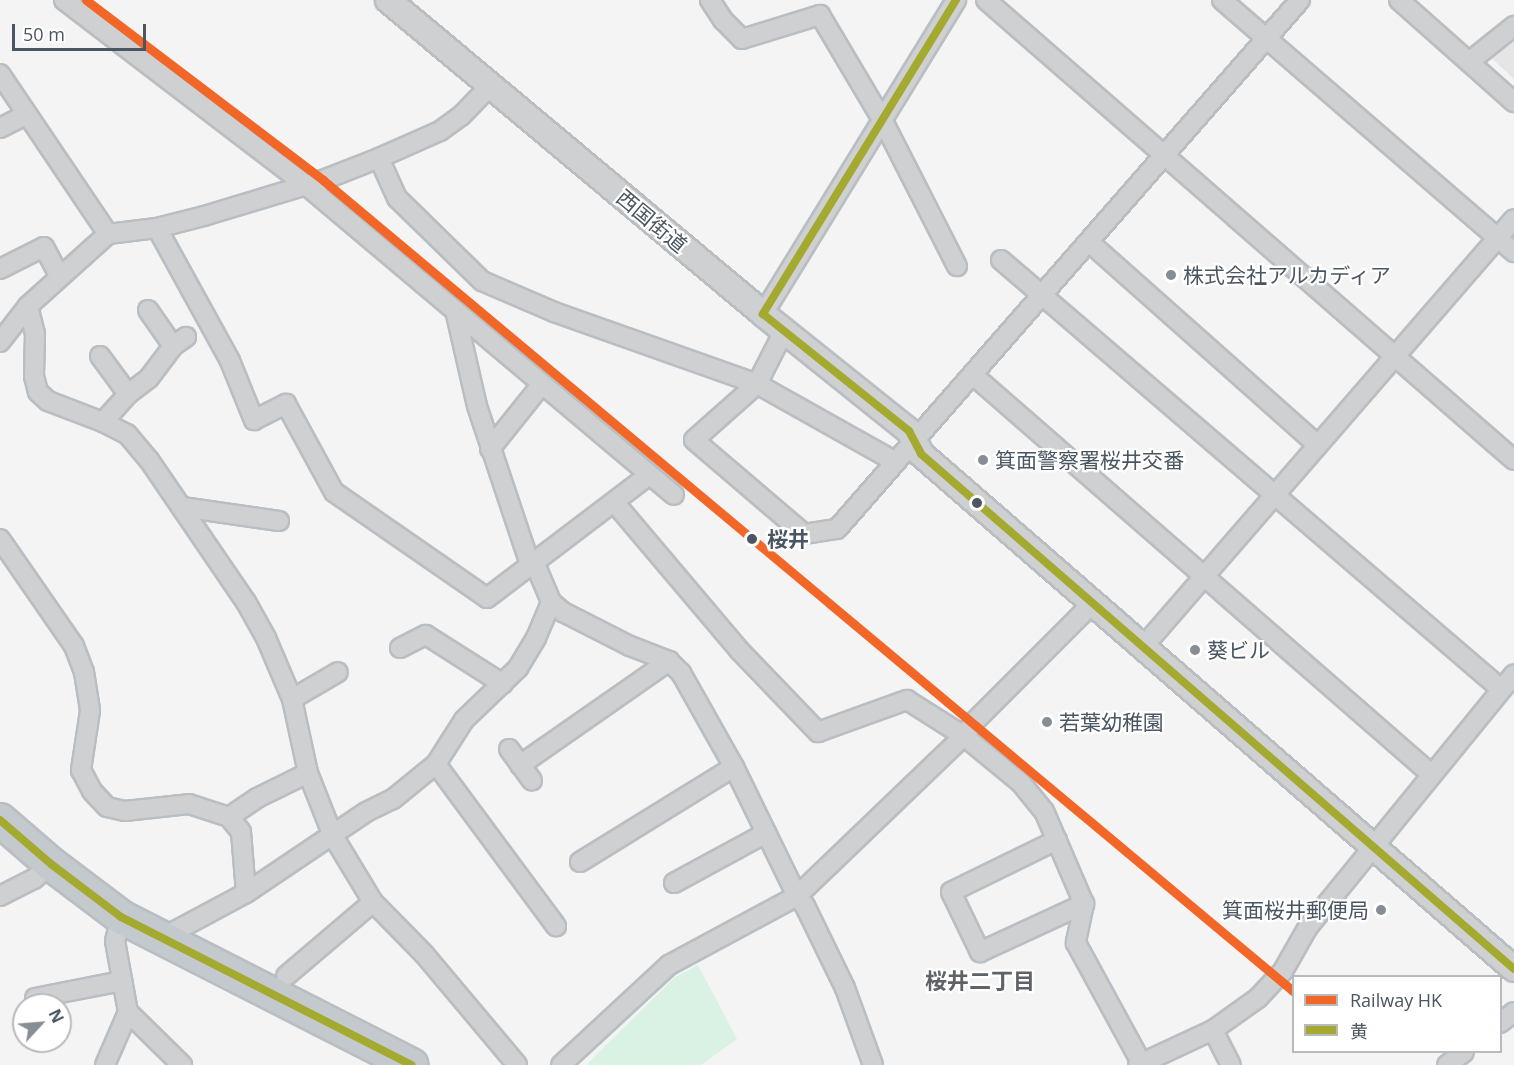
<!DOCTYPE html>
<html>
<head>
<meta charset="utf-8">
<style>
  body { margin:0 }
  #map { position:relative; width:1514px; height:1065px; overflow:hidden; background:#f4f4f4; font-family:"Open Sans","Noto Sans JP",sans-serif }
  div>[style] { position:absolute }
  .education>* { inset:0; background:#e6e5e6 }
  .green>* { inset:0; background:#d9f2e3 }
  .roads { filter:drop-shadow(2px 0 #b9bec3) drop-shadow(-2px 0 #b9bec3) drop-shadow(0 2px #b9bec3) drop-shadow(0 -2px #b9bec3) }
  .minor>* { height:18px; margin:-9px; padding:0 9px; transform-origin:9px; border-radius:9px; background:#ced0d2 }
  .tertiary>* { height:24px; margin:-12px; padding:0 12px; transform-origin:12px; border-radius:12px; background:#ced0d2 }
  .trunk>* { height:32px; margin:-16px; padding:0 16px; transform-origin:16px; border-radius:16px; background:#c4c9cd }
  .bus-1>* { height:8px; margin:-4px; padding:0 4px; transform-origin:4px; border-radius:4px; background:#a4aa30 }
  .rail-1>* { height:9px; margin:-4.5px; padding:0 4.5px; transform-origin:4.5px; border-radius:4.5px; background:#f26627 }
  .dots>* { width:16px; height:16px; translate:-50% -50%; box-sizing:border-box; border:3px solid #fff; border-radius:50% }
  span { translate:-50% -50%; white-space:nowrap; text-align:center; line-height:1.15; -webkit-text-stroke:4.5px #fff; paint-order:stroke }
  .street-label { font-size:21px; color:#4a5661 }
  .poi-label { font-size:21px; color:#4a5661 }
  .left { translate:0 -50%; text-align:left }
  .right { translate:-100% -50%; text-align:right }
  .stop-label { font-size:21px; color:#4a5661; font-weight:700 }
  .neighbourhood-label { font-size:22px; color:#5f6368; font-weight:700 }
  .legend { position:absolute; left:1292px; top:975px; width:210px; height:78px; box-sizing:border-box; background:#fff; border:2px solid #b7bbc0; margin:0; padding:8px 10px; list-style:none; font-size:18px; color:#4a5661 }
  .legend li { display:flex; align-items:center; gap:12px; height:30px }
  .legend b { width:30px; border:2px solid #b7bbc0 }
  .north { position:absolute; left:12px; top:993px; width:60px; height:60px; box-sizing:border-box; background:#fff; border:2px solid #b7bbc0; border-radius:50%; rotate:64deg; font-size:16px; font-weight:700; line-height:24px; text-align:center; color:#4a5661 }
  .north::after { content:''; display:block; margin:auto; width:21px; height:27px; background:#868d94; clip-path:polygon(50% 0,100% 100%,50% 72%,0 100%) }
  .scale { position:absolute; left:12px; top:24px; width:134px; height:27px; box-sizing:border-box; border:3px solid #4a5661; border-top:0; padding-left:8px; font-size:18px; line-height:21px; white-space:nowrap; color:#4a5661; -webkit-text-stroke:4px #fff; paint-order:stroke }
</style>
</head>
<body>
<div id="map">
  <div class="education">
    <i style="clip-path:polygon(1514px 32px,1514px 79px,1487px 54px)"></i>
  </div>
  <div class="green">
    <i style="clip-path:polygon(698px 965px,737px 1039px,701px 1065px,586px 1065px,674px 978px)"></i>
  </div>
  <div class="roads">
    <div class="minor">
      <i style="left:64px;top:0;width:305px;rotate:37.4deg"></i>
      <i style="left:306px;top:185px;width:481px;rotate:40.1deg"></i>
      <i style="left:710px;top:0;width:24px;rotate:57deg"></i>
      <i style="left:723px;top:20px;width:27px;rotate:45deg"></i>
      <i style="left:742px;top:39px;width:82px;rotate:-17.1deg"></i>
      <i style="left:820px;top:15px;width:123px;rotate:59.3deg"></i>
      <i style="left:883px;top:121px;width:163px;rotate:63deg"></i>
      <i style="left:986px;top:0;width:700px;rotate:41.06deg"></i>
      <i style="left:1222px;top:0;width:386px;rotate:40.8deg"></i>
      <i style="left:1399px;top:0;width:154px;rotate:41.6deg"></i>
      <i style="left:1469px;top:62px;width:58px;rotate:-38.7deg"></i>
      <i style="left:0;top:74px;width:193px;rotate:56deg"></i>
      <i style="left:0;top:128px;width:30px;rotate:-27deg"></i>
      <i style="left:379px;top:158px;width:44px;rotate:65.8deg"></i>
      <i style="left:397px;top:198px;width:119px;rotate:44.3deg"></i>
      <i style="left:482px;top:281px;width:78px;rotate:23.3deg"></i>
      <i style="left:554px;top:312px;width:215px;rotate:19.5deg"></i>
      <i style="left:757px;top:384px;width:159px;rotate:29.3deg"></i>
      <i style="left:157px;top:228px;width:152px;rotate:61.2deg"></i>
      <i style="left:230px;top:361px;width:64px;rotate:67.9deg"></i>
      <i style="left:254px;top:420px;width:36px;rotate:-27deg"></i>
      <i style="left:286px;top:404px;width:100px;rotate:61.4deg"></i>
      <i style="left:334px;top:492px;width:186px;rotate:34.7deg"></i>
      <i style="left:487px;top:598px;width:203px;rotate:-37.2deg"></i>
      <i style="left:1089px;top:242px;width:306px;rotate:41.6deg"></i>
      <i style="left:1001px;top:260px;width:659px;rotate:40.63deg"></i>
      <i style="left:0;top:269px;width:49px;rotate:-26.6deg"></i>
      <i style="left:44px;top:247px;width:32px;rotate:62deg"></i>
      <i style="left:28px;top:306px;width:29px;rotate:76deg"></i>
      <i style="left:35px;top:334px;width:42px;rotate:91.4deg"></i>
      <i style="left:34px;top:376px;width:16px;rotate:76deg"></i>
      <i style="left:38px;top:392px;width:13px;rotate:42deg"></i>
      <i style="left:48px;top:401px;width:59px;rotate:20.9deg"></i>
      <i style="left:103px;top:422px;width:27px;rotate:27deg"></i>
      <i style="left:127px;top:434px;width:34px;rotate:50deg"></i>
      <i style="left:149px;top:460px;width:172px;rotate:55.7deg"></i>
      <i style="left:246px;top:602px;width:41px;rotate:60.9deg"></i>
      <i style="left:266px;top:638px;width:66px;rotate:66.9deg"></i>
      <i style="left:292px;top:699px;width:76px;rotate:77.8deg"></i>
      <i style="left:308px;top:773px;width:68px;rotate:68.4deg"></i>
      <i style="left:333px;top:836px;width:77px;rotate:58.8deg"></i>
      <i style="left:373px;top:902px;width:73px;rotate:45.6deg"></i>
      <i style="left:424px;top:954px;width:145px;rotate:50deg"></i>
      <i style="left:148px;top:310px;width:44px;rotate:55.2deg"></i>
      <i style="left:455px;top:310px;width:98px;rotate:77.1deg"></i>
      <i style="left:477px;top:406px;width:167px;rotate:71.5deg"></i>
      <i style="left:530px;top:564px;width:11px;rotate:41deg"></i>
      <i style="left:538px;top:571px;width:34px;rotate:67deg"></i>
      <i style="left:551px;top:602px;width:16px;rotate:40deg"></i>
      <i style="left:563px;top:612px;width:75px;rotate:26.9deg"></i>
      <i style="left:630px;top:646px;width:42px;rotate:21deg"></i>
      <i style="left:669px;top:661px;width:17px;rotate:45deg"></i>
      <i style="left:681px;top:673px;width:108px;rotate:60.6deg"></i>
      <i style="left:734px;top:767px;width:144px;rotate:64deg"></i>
      <i style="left:797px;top:896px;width:13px;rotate:51deg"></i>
      <i style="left:805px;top:906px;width:91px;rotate:64deg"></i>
      <i style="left:845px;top:988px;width:82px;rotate:70deg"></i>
      <i style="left:763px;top:314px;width:369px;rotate:-58.4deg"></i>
      <i style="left:784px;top:331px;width:59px;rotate:117deg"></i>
      <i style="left:757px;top:384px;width:84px;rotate:138.4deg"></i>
      <i style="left:694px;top:440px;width:145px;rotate:40.5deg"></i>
      <i style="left:804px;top:534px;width:33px;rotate:-9deg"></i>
      <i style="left:837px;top:529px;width:703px;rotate:-48.81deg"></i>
      <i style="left:0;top:342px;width:46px;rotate:-52.1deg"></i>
      <i style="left:28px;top:306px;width:108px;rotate:-42deg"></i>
      <i style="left:108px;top:234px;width:49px;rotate:-7deg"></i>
      <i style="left:157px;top:228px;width:49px;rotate:-14.3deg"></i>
      <i style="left:204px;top:216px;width:124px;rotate:-16.8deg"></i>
      <i style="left:323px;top:180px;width:60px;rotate:-21.4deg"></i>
      <i style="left:379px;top:158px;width:67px;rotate:-23.9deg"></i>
      <i style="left:440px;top:131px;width:26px;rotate:-36deg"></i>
      <i style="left:461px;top:116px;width:42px;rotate:-46deg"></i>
      <i style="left:100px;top:356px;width:47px;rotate:53.6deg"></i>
      <i style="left:973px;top:375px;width:607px;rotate:41.06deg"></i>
      <i style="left:103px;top:422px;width:38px;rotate:-48deg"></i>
      <i style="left:128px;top:394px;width:26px;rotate:-37deg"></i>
      <i style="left:149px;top:378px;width:40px;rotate:-53deg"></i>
      <i style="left:173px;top:346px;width:16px;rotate:-35deg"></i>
      <i style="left:490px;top:449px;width:83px;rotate:-51.3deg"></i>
      <i style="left:614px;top:502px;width:194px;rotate:49.8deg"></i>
      <i style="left:739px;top:650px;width:114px;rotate:46.1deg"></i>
      <i style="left:818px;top:732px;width:95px;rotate:-19.8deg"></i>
      <i style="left:907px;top:700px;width:67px;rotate:32.3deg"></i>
      <i style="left:964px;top:736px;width:74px;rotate:39.5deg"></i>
      <i style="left:1021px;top:783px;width:36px;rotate:51deg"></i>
      <i style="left:1044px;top:811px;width:101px;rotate:66.7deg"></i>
      <i style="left:1084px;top:904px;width:40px;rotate:102deg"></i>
      <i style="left:1076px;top:943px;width:138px;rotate:61.4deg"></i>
      <i style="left:182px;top:507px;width:98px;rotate:8.2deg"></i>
      <i style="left:0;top:539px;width:130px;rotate:55.3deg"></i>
      <i style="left:74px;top:646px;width:28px;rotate:69deg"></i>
      <i style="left:84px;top:672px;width:39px;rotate:81deg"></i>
      <i style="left:90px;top:711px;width:60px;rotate:98.7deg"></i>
      <i style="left:81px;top:770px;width:24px;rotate:62deg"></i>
      <i style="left:92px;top:791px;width:22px;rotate:47deg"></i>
      <i style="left:107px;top:807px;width:18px;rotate:13deg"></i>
      <i style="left:125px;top:811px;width:64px;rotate:-6.2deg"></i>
      <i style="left:189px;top:804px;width:42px;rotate:18deg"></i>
      <i style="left:229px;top:817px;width:19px;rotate:51deg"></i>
      <i style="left:241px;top:832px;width:61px;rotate:85.3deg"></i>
      <i style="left:1143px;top:647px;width:566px;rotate:-49.08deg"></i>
      <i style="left:400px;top:648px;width:29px;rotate:-27deg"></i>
      <i style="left:426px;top:635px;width:91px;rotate:32.5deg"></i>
      <i style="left:292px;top:699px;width:53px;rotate:-30.4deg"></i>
      <i style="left:509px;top:749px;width:39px;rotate:54deg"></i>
      <i style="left:436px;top:764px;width:202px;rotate:53.5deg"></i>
      <i style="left:520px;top:765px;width:182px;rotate:-34.9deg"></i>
      <i style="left:229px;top:817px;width:34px;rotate:-34deg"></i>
      <i style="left:257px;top:798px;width:57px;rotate:-26.1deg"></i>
      <i style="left:1057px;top:840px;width:118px;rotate:153.9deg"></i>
      <i style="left:951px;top:892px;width:67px;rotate:64.2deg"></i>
      <i style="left:980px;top:952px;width:115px;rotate:-24.8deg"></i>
      <i style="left:580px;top:862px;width:181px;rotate:-31.7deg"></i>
      <i style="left:674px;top:883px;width:105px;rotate:-28.5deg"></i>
      <i style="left:0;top:896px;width:38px;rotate:-27deg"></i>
      <i style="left:34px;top:879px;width:23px;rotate:-41deg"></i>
      <i style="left:162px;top:938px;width:95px;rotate:-28.2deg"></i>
      <i style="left:246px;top:893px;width:145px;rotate:-34deg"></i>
      <i style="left:366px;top:812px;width:30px;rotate:-26deg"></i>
      <i style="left:393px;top:799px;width:55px;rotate:-39.1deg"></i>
      <i style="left:436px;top:764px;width:52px;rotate:-57.5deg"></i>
      <i style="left:464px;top:720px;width:75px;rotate:-43.9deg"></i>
      <i style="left:518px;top:668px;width:35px;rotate:-59deg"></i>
      <i style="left:536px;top:638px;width:39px;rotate:-67deg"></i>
      <i style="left:286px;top:976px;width:114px;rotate:-40.4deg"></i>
      <i style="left:35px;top:998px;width:89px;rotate:-11.1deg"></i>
      <i style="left:128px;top:1012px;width:76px;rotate:44.5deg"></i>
      <i style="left:1500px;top:1023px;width:18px;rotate:-38deg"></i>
      <i style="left:1213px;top:1030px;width:39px;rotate:63deg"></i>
      <i style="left:105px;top:1065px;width:58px;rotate:-66.5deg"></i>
      <i style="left:128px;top:1012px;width:72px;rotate:-100.4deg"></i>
      <i style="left:115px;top:941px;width:25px;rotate:-76deg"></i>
      <i style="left:561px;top:1065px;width:147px;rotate:-42.8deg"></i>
      <i style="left:669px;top:965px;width:145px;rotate:-28.3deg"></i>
      <i style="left:797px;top:896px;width:231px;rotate:-43.8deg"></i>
      <i style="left:964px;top:736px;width:16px;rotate:-55deg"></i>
      <i style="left:973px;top:723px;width:170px;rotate:-45deg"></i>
      <i style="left:1138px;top:1065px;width:83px;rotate:-25deg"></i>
      <i style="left:1213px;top:1030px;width:55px;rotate:-35.4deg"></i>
      <i style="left:1258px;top:998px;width:37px;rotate:-47deg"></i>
      <i style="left:1283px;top:971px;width:51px;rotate:-60.4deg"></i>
      <i style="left:1308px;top:927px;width:326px;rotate:-50.8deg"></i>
      <i style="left:1447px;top:1065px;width:21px;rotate:-37deg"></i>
    </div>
    <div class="tertiary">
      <i style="left:388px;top:0;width:489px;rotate:39.9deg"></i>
      <i style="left:763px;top:314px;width:187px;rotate:38.7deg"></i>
      <i style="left:909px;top:431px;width:26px;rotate:62deg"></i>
      <i style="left:921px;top:454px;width:785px;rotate:40.97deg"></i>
    </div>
    <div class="trunk">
      <i style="left:0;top:820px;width:67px;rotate:40.8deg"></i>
      <i style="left:51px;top:864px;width:88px;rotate:37.1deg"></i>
      <i style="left:121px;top:917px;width:326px;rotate:27deg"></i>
    </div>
  </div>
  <div class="bus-1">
    <i style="left:956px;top:0;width:369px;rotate:121.6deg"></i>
    <i style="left:763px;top:314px;width:187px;rotate:38.7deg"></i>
    <i style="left:909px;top:431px;width:26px;rotate:62deg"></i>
    <i style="left:921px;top:454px;width:785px;rotate:40.97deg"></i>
    <i style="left:0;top:820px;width:67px;rotate:40.8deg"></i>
    <i style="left:51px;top:864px;width:88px;rotate:37.1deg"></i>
    <i style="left:121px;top:917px;width:326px;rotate:27deg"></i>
  </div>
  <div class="rail-1">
    <i style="left:86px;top:0;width:298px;rotate:37.2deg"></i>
    <i style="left:323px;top:180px;width:1266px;rotate:39.9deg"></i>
  </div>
  <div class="dots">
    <i style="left:1171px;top:275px;background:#868d94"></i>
    <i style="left:983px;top:460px;background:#868d94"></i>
    <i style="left:977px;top:503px;background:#4a5661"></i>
    <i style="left:752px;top:539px;background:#4a5661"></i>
    <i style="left:1195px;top:650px;background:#868d94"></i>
    <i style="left:1047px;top:722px;background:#868d94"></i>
    <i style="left:1381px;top:910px;background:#868d94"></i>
  </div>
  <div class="street-label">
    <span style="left:652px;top:221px;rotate:40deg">西国街道</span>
  </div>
  <div class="poi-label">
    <span class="left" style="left:1183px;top:275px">株式会社アルカディア</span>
    <span class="left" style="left:995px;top:460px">箕面警察署桜井交番</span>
    <span class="left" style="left:1207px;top:650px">葵ビル</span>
    <span class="left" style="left:1059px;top:722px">若葉幼稚園</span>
    <span class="right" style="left:1369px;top:910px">箕面桜井郵便局</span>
  </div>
  <div class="stop-label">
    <span class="left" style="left:767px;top:539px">桜井</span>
  </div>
  <div class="neighbourhood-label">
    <span style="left:980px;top:981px">桜井二丁目</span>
  </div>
  <ul class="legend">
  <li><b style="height:8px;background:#f26627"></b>Railway HK</li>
  <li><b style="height:8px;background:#a4aa30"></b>黄</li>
  </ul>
  <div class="north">N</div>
  <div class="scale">50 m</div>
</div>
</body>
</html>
